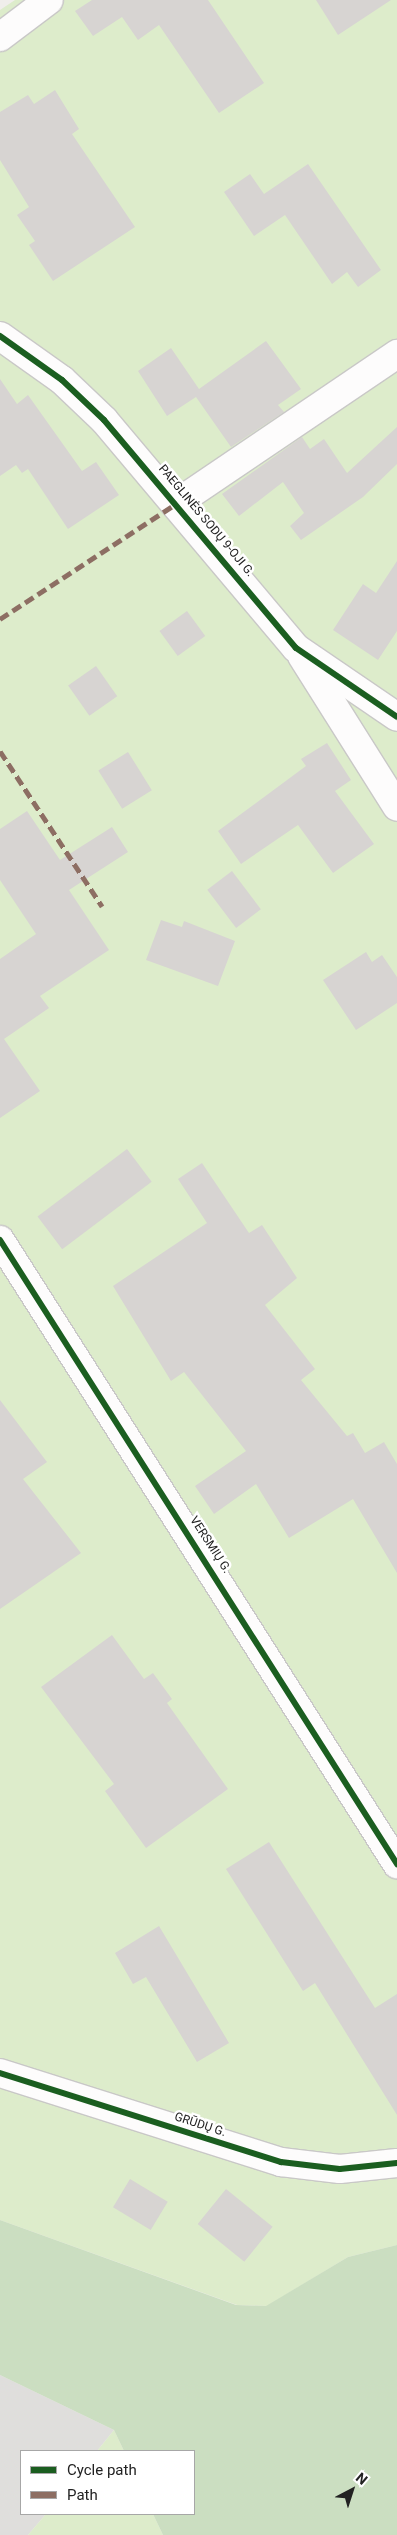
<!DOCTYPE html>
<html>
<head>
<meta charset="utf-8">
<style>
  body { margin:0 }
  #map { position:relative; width:397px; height:2535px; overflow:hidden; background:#f0eeeb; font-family:Roboto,sans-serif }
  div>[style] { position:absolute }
  .residential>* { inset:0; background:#dfdedc }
  .grass>* { inset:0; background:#ddeccb }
  .forest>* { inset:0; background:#cbdec1 }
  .building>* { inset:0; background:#d7d4d2; transform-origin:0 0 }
  .roads { filter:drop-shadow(1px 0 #c9c8c7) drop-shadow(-1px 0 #c9c8c7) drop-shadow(0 1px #c9c8c7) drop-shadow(0 -1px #c9c8c7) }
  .street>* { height:28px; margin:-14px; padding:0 14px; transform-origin:14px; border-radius:14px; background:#fdfcfc }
  .quiet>* { height:5px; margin-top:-2.5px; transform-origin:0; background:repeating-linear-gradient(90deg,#8d6e63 0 10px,transparent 0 15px) }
  .cycleway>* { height:6px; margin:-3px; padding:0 3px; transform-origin:3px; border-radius:3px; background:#1b5e20 }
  span { translate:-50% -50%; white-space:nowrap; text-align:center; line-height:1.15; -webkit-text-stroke:5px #fff; paint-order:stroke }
  .street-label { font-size:12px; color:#222 }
  .legend { position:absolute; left:20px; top:2450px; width:175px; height:65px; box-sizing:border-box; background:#fff; border:1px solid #a7a7a7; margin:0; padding:6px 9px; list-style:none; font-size:15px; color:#222 }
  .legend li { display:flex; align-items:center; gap:10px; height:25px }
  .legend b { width:25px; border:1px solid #a7a7a7 }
  .north { position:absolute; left:327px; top:2465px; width:50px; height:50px; -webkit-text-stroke:4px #fff; paint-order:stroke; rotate:40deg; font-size:14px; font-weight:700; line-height:20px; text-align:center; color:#222 }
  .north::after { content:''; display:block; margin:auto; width:18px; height:22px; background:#222; clip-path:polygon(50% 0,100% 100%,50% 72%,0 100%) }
</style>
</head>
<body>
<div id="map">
  <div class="residential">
    <i style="clip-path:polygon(0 2375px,114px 2430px,97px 2451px,21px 2451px,21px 2514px,46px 2514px,28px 2535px,0 2535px)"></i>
  </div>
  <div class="grass">
    <i style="clip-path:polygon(15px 0,397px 0,397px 2245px,348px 2257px,267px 2306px,237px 2305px,0 2220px,0 10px)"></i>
    <i style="clip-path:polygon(114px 2430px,124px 2451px,97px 2451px)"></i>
    <i style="clip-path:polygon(46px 2514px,153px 2514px,163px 2535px,28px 2535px)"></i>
  </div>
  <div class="forest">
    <i style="clip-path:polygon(0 2220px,236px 2305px,266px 2306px,348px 2257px,397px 2245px,397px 2535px,163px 2535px,153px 2514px,194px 2514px,194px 2451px,124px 2451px,114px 2430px,0 2375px)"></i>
  </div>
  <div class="building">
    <i style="clip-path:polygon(92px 0,208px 0,264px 83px,219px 113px,159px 25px,138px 40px,122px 17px,93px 36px,75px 11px)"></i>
    <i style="clip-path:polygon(316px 0,391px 0,338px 35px)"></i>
    <i style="clip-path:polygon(55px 90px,79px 129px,72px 134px,135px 227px,53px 281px,29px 245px,35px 241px,17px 215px,29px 207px,0 160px,0 112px,28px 95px,34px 104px)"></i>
    <i style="clip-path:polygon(308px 164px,381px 270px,358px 287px,347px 272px,332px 284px,285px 215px,254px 236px,224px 192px,250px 174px,264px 194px)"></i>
    <i style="clip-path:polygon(266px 341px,301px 389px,278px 405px,284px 412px,231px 447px,196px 397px,167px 416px,138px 371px,171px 348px,199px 389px)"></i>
    <i style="clip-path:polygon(0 379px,17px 404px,28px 395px,82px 471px,96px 462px,119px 495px,68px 529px,28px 469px,22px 473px,16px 465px,0 476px)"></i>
    <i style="clip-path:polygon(397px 427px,397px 464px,363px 497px,301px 540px,290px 526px,304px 513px,283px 482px,239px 516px,222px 494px,302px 437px,310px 449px,324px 439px,347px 473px)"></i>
    <i style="clip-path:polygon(397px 561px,397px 631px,378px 660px,333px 630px,363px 584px,376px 593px)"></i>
    <i style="left:187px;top:611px;width:31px;height:34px;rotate:54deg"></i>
    <i style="left:96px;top:666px;width:37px;height:34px;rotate:55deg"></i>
    <i style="clip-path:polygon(327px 743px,351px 780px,335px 791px,374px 844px,333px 873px,298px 825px,241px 864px,218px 831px,306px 766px,301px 759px)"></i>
    <i style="left:128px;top:752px;width:45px;height:35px;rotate:58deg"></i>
    <i style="clip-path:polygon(27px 811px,60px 860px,112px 827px,128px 852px,69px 890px,109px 950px,40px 996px,49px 1008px,4px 1039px,40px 1091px,0 1118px,0 959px,36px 934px,0 880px,0 829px)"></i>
    <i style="left:232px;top:871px;width:48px;height:31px;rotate:53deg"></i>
    <i style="clip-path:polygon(161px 920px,182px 927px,184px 921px,235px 941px,218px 986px,146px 960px)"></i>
    <i style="clip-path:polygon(366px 952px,372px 962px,382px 955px,397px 977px,397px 1003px,356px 1030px,323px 980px)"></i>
    <i style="left:127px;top:1149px;width:41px;height:112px;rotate:53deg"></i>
    <i style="clip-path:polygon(202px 1163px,249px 1233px,262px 1225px,297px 1278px,265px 1305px,315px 1369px,301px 1380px,347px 1436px,353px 1433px,365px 1453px,384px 1442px,397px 1464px,397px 1573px,353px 1499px,289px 1538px,256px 1484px,214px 1514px,195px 1486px,246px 1451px,184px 1372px,171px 1381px,113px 1286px,207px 1223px,178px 1179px)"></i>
    <i style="clip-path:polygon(0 1400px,47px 1462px,23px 1479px,81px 1553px,0 1609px)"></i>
    <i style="clip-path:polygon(112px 1635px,144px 1679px,153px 1673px,172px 1699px,167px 1703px,228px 1789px,146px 1848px,105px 1791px,114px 1784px,41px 1687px)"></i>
    <i style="clip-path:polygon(269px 1842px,375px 2008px,397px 1994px,397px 2115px,315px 1983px,303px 1991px,226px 1869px)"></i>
    <i style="clip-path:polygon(159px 1926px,229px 2043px,197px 2062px,146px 1977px,133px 1984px,115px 1953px)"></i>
    <i style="left:130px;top:2179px;width:44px;height:33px;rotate:31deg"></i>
    <i style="left:226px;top:2189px;width:60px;height:45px;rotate:39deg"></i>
  </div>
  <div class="roads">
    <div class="street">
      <i style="left:0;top:37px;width:61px;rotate:-37.1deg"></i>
      <i style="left:0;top:336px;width:76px;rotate:35.4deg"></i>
      <i style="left:62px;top:380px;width:58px;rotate:43.6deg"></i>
      <i style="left:104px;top:420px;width:298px;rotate:49.9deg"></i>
      <i style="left:296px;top:648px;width:122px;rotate:34.3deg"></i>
      <i style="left:177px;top:503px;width:266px;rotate:-34.1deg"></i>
      <i style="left:302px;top:656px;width:178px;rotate:57.8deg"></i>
      <i style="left:0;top:1240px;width:740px;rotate:57.53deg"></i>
      <i style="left:0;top:2073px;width:295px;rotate:17.6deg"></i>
      <i style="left:281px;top:2162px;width:59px;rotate:6.8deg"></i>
      <i style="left:340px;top:2169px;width:57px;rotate:-6deg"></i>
    </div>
  </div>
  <div class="quiet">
    <i style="left:0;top:619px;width:212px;rotate:-33.2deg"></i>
    <i style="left:0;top:751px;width:186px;rotate:56.7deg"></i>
  </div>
  <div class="cycleway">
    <i style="left:0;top:336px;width:76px;rotate:35.4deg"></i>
    <i style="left:62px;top:380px;width:58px;rotate:43.6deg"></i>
    <i style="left:104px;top:420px;width:298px;rotate:49.9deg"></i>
    <i style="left:296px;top:648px;width:122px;rotate:34.3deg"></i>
    <i style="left:0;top:1240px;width:740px;rotate:57.53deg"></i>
    <i style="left:0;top:2073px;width:295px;rotate:17.6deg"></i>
    <i style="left:281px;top:2162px;width:59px;rotate:6.8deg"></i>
    <i style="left:340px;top:2169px;width:57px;rotate:-6deg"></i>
  </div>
  <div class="street-label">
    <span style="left:206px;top:521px;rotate:50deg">PAEGLINĖS SODŲ 9-OJI G.</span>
    <span style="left:210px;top:1545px;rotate:57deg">VERSMIŲ G.</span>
    <span style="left:200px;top:2125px;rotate:18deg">GRŪDŲ G.</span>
  </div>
  <ul class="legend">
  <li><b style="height:6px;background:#1b5e20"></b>Cycle path</li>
  <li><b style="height:6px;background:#8d6e63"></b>Path</li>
  </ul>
  <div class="north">N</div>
</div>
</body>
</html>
